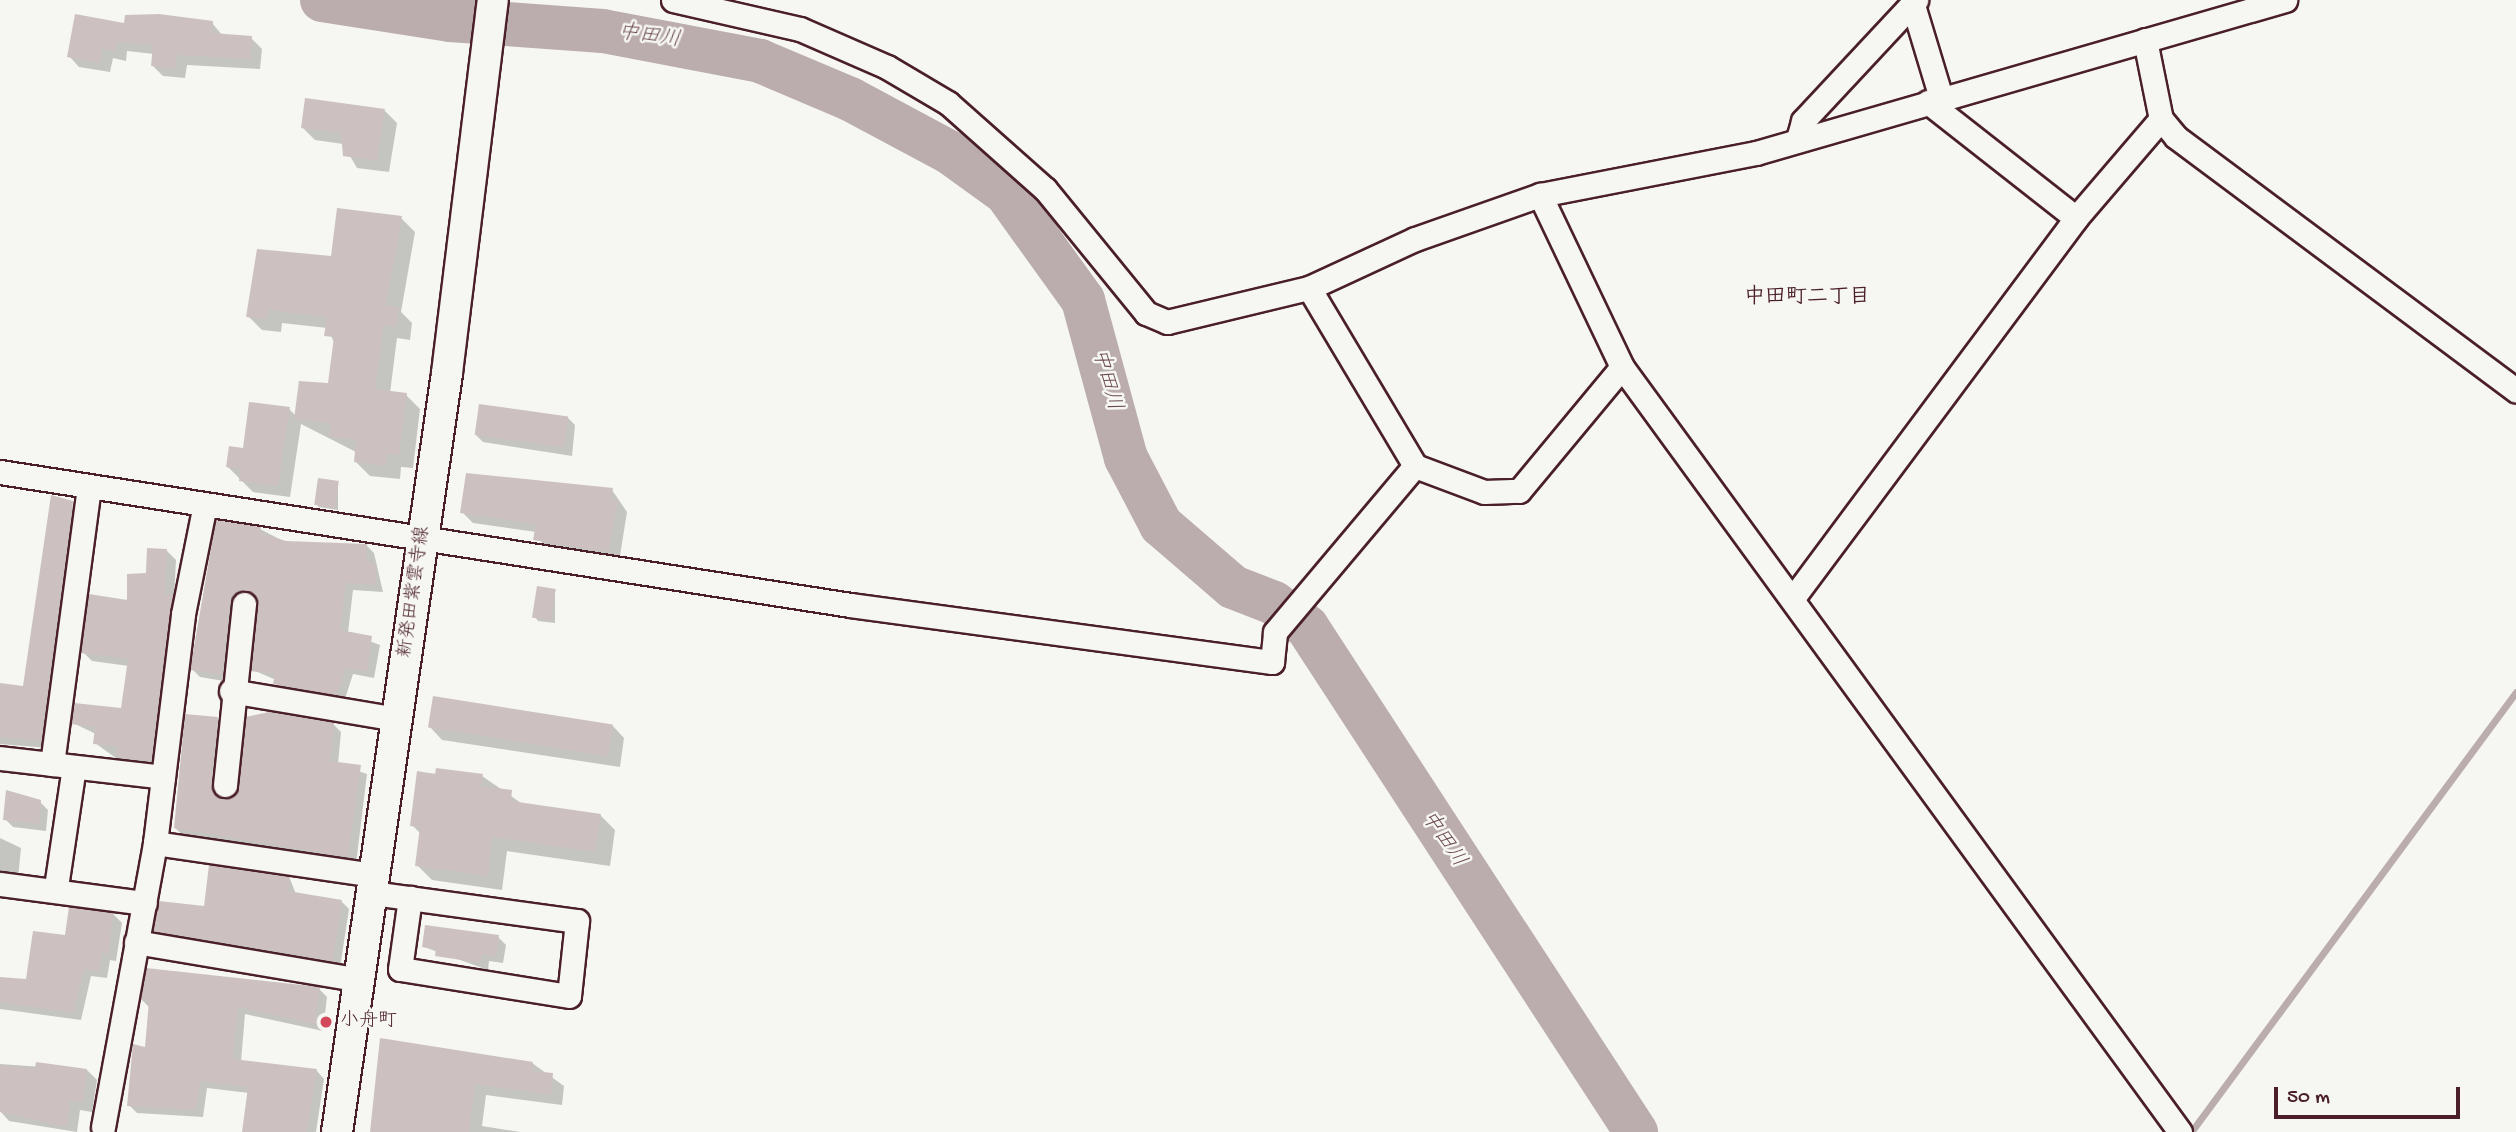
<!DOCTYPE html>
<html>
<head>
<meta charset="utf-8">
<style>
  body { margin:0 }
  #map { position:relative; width:2516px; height:1132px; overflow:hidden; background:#f6f6f2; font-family:"Gochi Hand","Klee One",sans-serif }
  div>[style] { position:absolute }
  .shadow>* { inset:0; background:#0003 }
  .stream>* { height:7px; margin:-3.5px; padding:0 3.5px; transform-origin:3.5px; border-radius:3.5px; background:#bbadae }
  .river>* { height:44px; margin:-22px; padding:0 22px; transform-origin:22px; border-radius:22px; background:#bbadae }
  .building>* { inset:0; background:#ccc1c0; transform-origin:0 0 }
  .roads { filter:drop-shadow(2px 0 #4a1f2b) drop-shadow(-2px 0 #4a1f2b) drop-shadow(0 2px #4a1f2b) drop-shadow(0 -2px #4a1f2b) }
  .minor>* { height:23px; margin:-11.5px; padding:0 11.5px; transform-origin:11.5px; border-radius:11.5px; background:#f6f6f2 }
  .major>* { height:30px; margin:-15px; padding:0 15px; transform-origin:15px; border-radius:15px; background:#f6f6f2 }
  .dots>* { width:19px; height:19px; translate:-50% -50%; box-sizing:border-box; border:4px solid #f6f6f2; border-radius:50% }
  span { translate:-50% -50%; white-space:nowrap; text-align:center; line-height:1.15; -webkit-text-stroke:5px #f6f6f2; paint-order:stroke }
  .street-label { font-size:19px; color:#4a1f2b }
  .poi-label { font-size:19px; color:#4a1f2b }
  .left { translate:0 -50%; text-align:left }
  .water-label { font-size:21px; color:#6c4a52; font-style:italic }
  .neighbourhood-label { font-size:21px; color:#4a1f2b; font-weight:700 }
  .scale { position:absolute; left:2274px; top:1087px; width:186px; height:32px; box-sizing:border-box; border:4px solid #4a1f2b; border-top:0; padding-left:9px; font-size:21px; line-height:24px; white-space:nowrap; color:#4a1f2b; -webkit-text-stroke:5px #f6f6f2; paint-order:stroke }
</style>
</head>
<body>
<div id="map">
  <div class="shadow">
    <i style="clip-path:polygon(212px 23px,223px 36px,251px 38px,262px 49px,260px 69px,187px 65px,185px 78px,163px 76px,153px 66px,154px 54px,127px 51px,126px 61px,113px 58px,110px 72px,79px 67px,69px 56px,126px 25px)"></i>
    <i style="clip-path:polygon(385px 111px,397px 123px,389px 172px,357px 168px,343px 144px,315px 140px,303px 128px)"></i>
    <i style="clip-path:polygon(401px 218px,415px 232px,401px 312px,412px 323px,410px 340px,397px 338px,390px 393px,406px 395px,420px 409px,413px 468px,401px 467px,400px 479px,370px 476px,355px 461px,356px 452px,301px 424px,290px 497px,253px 492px,228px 467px,289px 409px,296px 416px,329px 385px,335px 344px,327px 328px,282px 323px,281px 332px,262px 330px,248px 316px)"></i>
    <i style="clip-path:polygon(567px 417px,575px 425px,572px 456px,483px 442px,475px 434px)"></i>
    <i style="clip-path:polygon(338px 483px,338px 510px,319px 507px,316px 504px)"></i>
    <i style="clip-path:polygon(612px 490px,627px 512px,619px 562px,546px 550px,536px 532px,473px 523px,462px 512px)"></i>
    <i style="clip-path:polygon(68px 502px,77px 510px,48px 748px,0 744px,0 687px,25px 688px)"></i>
    <i style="clip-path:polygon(260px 529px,285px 542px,366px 545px,374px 553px,383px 592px,353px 590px,348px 633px,380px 645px,374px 678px,353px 674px,344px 702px,283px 691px,276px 680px,253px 670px,260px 604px,254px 598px,230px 682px,200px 677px,192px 669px)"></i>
    <i style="clip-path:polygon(167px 551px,176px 560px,174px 598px,181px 605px,160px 770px,127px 766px,95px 743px,96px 734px,73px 723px,123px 710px,129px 666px,92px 661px,83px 652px)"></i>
    <i style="clip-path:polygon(555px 590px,555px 623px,538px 621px,535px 617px)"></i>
    <i style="clip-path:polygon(217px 719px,225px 727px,218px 793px,224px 800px,333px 724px,341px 732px,338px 764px,367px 774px,356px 864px,183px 835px,175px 828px)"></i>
    <i style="clip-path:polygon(612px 725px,624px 738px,620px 767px,442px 740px,430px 727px)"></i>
    <i style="clip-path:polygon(419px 773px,482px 776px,524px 805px,600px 815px,615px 830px,610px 866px,507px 851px,502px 890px,432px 880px,417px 865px,421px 834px,412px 825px)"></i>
    <i style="clip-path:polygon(40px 802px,48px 810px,46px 831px,13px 827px,5px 819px)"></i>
    <i style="clip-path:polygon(0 838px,21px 848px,18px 878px,0 877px)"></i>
    <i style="clip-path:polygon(290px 879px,296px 894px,341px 901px,349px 909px,340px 968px,163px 938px,155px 930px)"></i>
    <i style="clip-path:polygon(114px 915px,122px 923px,116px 961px,110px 960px,107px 978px,91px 976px,81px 1020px,0 1009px,0 979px,27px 981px,67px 937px)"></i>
    <i style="clip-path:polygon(498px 937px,506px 945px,503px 963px,489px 961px,488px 970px,424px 947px)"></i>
    <i style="clip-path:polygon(319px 989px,327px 997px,323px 1031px,245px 1014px,241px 1062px,317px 1071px,324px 1079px,316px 1132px,269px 1132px,249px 1093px,207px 1088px,203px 1117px,137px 1113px,129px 1105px,147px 1049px,150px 1008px,142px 1000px)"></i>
    <i style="clip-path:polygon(381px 1040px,532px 1063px,564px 1086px,562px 1105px,486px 1095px,482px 1126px,520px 1132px,371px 1132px)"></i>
    <i style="clip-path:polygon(0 1064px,87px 1070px,97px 1080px,92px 1112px,80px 1110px,77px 1132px,9px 1121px,0 1111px)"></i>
  </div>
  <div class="stream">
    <i style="left:2191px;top:1132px;width:547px;rotate:-53.55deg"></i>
  </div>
  <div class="river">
    <i style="left:322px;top:0;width:130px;rotate:8.9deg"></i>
    <i style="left:450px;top:20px;width:153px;rotate:4.1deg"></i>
    <i style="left:603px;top:31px;width:160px;rotate:10.8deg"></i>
    <i style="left:760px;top:61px;width:98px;rotate:22.9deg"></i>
    <i style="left:850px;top:99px;width:112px;rotate:28.2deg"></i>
    <i style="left:949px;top:152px;width:70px;rotate:35.7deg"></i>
    <i style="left:1006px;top:193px;width:132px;rotate:54.3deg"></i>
    <i style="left:1083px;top:300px;width:164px;rotate:74.8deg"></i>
    <i style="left:1126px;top:458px;width:76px;rotate:62.4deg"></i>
    <i style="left:1161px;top:525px;width:95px;rotate:40.7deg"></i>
    <i style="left:1233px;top:587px;width:44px;rotate:21.3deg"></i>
    <i style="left:1274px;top:603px;width:41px;rotate:36deg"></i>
    <i style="left:1307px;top:627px;width:603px;rotate:56.92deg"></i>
  </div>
  <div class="building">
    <i style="clip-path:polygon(75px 14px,124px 23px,125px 15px,159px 14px,213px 21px,212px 33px,252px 36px,250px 59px,177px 55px,175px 69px,151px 66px,153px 45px,117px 42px,115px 51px,102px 49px,100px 63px,67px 57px)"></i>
    <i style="clip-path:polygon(305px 98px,385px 109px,377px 161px,343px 156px,341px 133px,301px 128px)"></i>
    <i style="clip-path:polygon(337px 208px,402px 216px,386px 305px,399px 307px,396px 327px,384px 325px,375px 389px,407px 393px,399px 455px,387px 454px,386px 466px,354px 462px,356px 440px,329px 437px,331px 423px,294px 419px,299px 381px,328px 383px,334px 337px,324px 336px,327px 317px,268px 310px,267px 319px,246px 317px,257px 249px,331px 256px)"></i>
    <i style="clip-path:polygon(249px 402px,290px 407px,278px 486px,239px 481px,241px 469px,226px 467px,229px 446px,243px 448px)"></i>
    <i style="left:479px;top:404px;width:90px;height:31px;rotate:8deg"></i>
    <i style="clip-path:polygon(466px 473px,613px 488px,611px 499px,618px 500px,609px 552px,533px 540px,536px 524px,460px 513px)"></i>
    <i style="left:318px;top:478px;width:21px;height:27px;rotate:8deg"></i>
    <i style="clip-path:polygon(51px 495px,73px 501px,41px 741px,0 737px,0 683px,23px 686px)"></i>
    <i style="clip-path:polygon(216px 520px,261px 527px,260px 533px,286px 541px,367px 544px,366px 559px,377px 566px,375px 585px,346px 583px,340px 630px,372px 636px,367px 671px,346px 668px,337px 695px,273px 684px,275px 674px,251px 671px,258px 605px,245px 590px,230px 602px,222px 675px,190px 670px)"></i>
    <i style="clip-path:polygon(147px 548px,167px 549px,165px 594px,173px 594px,151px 761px,116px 757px,117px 746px,93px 744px,95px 727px,71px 724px,74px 703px,121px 708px,128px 659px,81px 653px,89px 594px,127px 600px,127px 574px,146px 573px)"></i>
    <i style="left:537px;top:586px;width:19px;height:32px;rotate:9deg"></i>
    <i style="left:433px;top:696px;width:182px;height:32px;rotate:9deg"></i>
    <i style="clip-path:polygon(269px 712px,334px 723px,330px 761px,361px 765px,348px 857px,174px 828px,185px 714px,218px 717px,211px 784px,224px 799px,239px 787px,246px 717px)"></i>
    <i style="clip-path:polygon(436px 768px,483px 774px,481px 786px,512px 790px,511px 801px,601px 814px,595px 852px,492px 837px,488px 876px,415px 866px,420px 827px,410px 826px,417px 771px,435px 774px)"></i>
    <i style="clip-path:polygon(6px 790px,41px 800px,39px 824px,3px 820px)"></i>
    <i style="clip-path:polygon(209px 865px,290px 877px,288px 891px,342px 900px,333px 961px,153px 931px,159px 901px,204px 906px)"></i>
    <i style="clip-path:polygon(69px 907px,114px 913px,108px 954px,102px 953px,99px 971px,84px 969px,73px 1013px,0 1002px,0 977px,26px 979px,33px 931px,65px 935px)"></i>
    <i style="clip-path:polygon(425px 925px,499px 935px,496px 956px,482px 954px,481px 963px,435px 956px,436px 949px,422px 947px)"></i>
    <i style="clip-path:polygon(146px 968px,320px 987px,315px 1024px,238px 1007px,233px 1059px,317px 1069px,307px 1132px,242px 1132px,248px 1087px,200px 1081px,196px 1110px,127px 1106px,133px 1044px,145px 1047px,149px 1001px,140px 1000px)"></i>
    <i style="clip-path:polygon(380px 1038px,533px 1062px,532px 1071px,553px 1073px,551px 1095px,475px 1084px,469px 1132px,370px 1132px)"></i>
    <i style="clip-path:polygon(36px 1062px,87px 1069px,83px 1103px,70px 1101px,67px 1127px,0 1112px,0 1065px,35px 1069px)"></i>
  </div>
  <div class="roads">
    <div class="minor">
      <i style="left:673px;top:0;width:130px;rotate:12.9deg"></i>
      <i style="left:800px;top:29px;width:95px;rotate:23.6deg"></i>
      <i style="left:887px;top:67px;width:71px;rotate:30.5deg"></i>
      <i style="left:948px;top:103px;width:130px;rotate:41.6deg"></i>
      <i style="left:1045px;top:189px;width:160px;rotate:50.8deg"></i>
      <i style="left:1146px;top:313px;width:23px;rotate:23deg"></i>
      <i style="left:1167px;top:322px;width:146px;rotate:-13.5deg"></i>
      <i style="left:1309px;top:288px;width:117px;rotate:-24.8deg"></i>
      <i style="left:1415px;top:239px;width:133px;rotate:-19.4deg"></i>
      <i style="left:1540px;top:195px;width:220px;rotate:-11deg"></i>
      <i style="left:1756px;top:153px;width:551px;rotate:-16.13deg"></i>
      <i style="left:1913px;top:5px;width:97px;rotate:73.2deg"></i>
      <i style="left:2145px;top:40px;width:81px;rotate:78.6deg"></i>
      <i style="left:2161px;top:119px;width:23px;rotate:50deg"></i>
      <i style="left:2176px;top:137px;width:424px;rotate:36.7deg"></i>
      <i style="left:1928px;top:102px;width:188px;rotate:38.1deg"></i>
      <i style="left:1798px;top:139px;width:19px;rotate:-74deg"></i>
      <i style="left:1803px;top:121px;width:166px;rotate:-47deg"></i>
      <i style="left:1540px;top:195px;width:191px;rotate:64.5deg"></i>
      <i style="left:1622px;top:367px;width:947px;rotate:53.89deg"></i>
      <i style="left:1309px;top:288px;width:207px;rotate:59.2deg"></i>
      <i style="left:1415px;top:466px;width:74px;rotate:20.6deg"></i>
      <i style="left:1484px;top:492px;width:35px;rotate:-2deg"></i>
      <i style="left:1519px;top:491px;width:161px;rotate:-50.3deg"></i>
      <i style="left:0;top:472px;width:860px;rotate:8.89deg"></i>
      <i style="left:850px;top:605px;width:426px;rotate:7.7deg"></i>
      <i style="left:1272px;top:662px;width:30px;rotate:-84deg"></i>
      <i style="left:1275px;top:632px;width:217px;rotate:-49.9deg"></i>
      <i style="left:1793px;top:598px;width:474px;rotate:-53.3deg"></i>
      <i style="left:2076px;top:218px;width:130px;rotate:-49.4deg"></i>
      <i style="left:231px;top:691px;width:168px;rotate:9.6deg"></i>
      <i style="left:0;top:758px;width:164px;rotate:6.6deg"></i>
      <i style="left:52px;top:764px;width:279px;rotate:-82.4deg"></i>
      <i style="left:225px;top:785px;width:182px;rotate:-84deg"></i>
      <i style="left:155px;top:843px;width:221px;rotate:8.3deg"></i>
      <i style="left:0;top:884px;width:146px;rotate:7.5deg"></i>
      <i style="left:56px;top:887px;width:121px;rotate:-81.5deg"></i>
      <i style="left:372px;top:893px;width:207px;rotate:7.8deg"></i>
      <i style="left:577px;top:921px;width:75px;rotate:96.1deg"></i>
      <i style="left:569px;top:996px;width:171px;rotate:-170.9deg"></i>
      <i style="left:400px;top:969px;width:72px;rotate:-82deg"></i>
      <i style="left:136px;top:942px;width:227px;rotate:9.6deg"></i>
      <i style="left:103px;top:1127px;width:289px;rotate:-79.6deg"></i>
      <i style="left:155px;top:843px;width:231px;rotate:-83deg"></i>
      <i style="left:183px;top:614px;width:112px;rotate:-78.7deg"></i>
    </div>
    <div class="major">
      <i style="left:337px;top:1132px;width:767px;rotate:-81.75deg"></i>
      <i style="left:447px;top:373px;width:376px;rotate:-83deg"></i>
    </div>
  </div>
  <div class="dots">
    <i style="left:326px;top:1022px;background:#d1495b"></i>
  </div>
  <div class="street-label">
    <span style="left:415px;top:592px;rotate:-82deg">新発田紫雲寺線</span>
  </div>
  <div class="poi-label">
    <span class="left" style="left:340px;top:1022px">小舟町</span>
  </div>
  <div class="water-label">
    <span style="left:649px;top:38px;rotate:8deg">中田川</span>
    <span style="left:1105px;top:380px;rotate:75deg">中田川</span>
    <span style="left:1442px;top:840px;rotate:56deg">中田川</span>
  </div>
  <div class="neighbourhood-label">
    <span style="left:1807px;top:299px">中田町二丁目</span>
  </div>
  <div class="scale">50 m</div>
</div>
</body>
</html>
